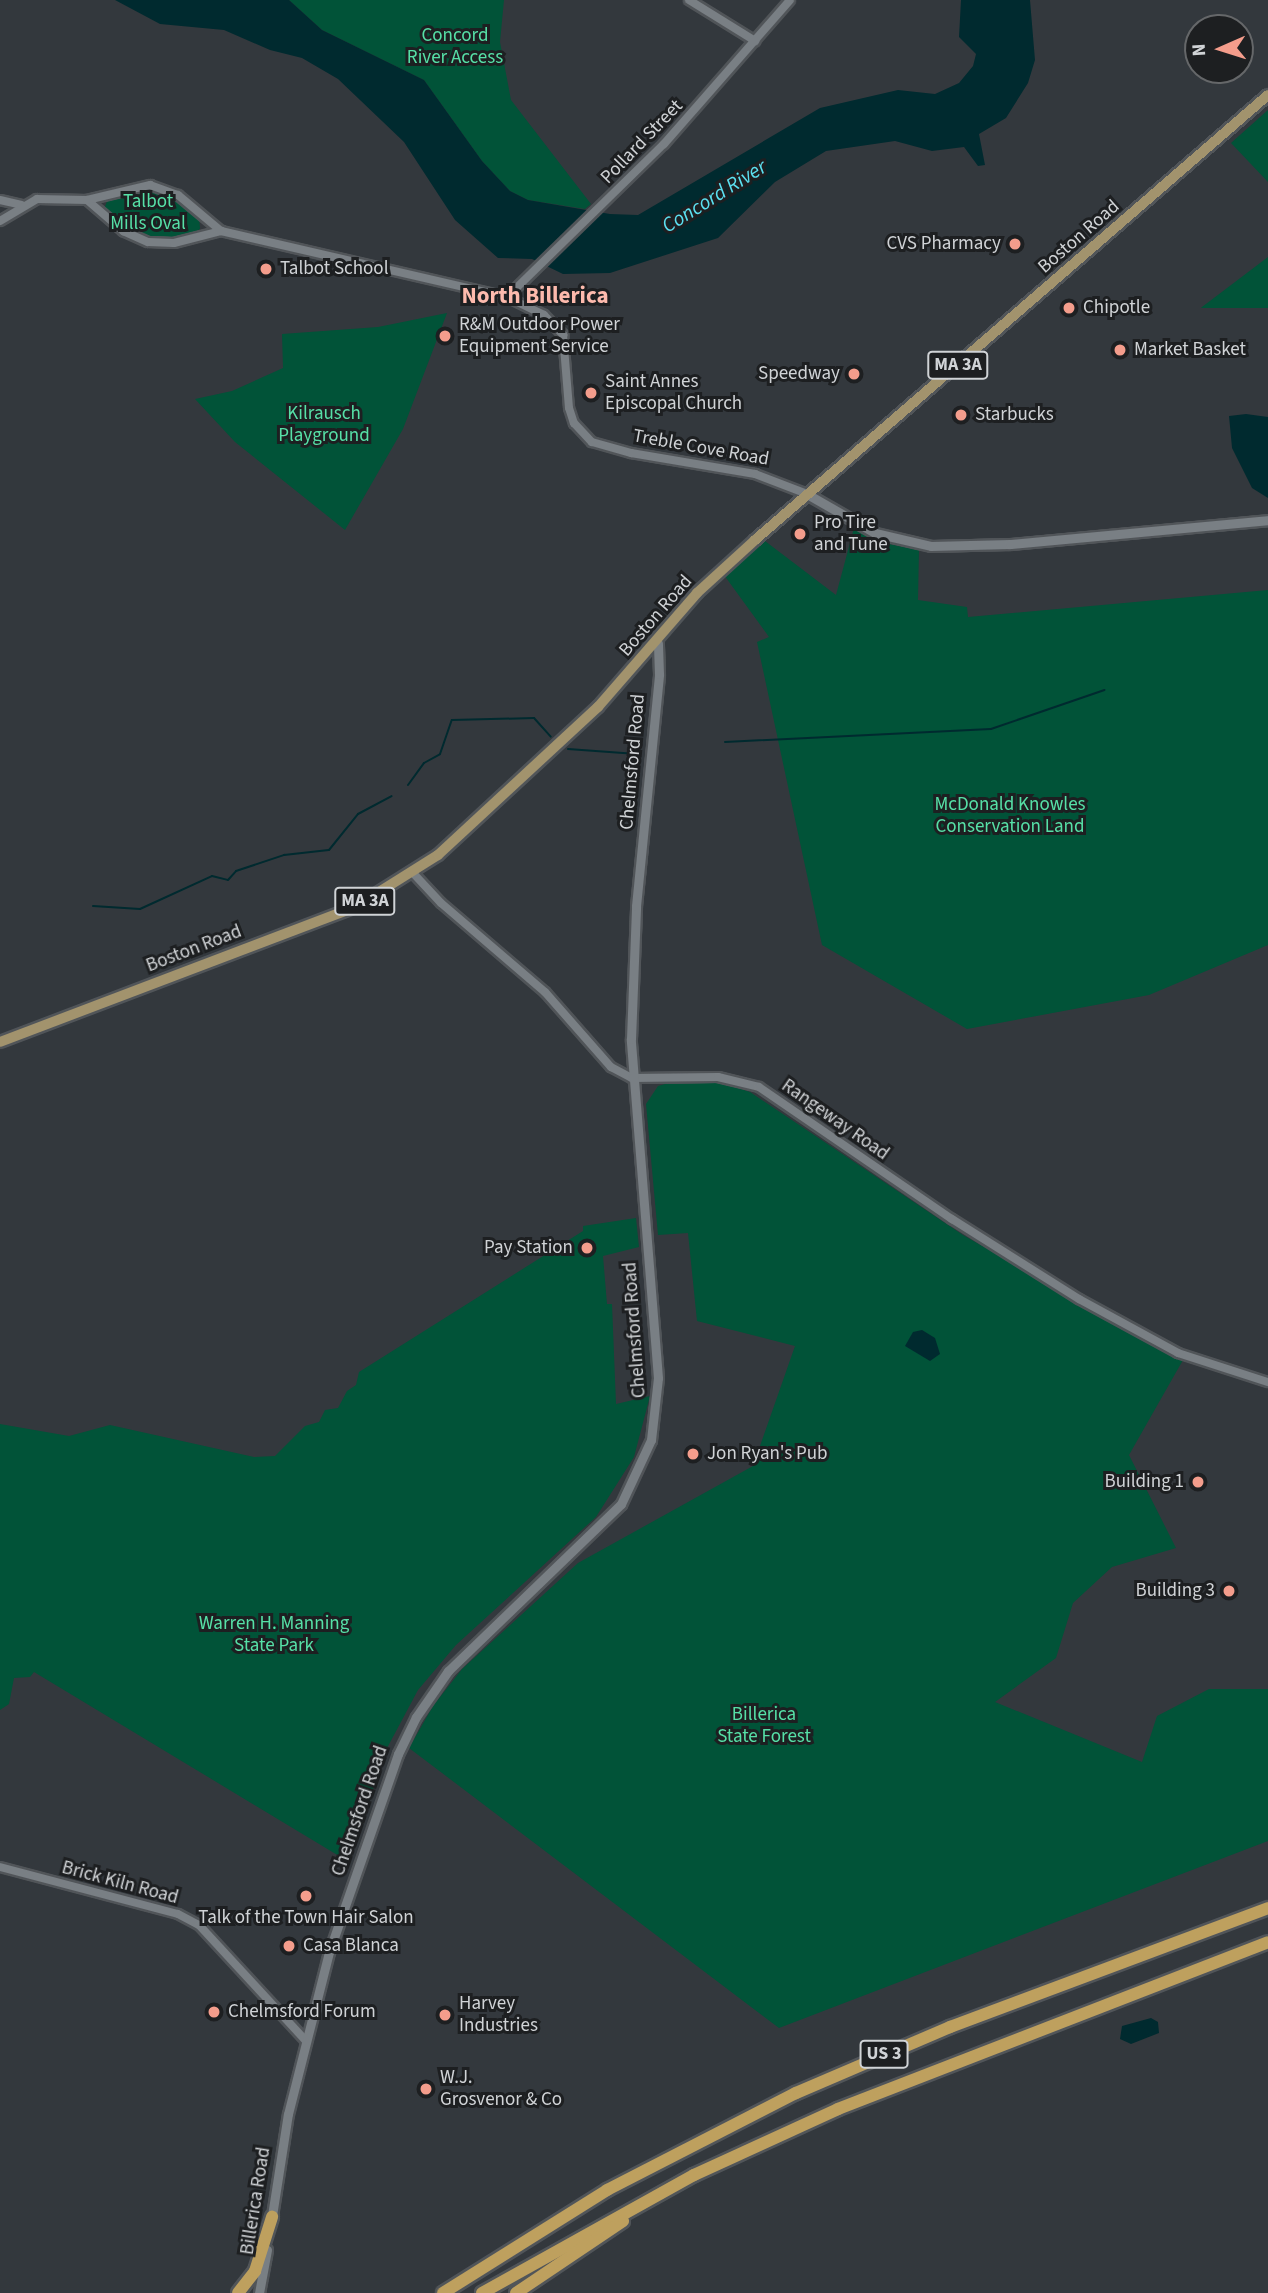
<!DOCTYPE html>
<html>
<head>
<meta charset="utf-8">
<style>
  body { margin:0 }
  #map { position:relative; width:1268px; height:2293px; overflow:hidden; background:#33383d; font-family:"Source Sans 3",sans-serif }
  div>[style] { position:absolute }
  .green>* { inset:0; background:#015338 }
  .water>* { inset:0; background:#002a2f }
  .stream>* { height:2px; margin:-1px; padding:0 1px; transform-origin:1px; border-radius:1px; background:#002a2f }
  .roads { filter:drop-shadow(2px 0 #515559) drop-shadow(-2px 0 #515559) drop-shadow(0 2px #515559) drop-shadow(0 -2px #515559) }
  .tertiary>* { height:8px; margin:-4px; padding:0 4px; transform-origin:4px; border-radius:4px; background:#797f84 }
  .secondary>* { height:9px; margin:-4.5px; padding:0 4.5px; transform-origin:4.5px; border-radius:4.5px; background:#797f84 }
  .primary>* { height:10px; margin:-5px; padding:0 5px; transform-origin:5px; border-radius:5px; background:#a2936d }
  .motorway>* { height:12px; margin:-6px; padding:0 6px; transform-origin:6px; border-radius:6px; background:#bea05e }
  .dots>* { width:19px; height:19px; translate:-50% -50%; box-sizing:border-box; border:4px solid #1d1f21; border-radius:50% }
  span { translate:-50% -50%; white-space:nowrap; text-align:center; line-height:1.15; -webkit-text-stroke:6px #1d1f21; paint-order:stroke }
  .shield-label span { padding:2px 5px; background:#1d1f21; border:2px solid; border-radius:5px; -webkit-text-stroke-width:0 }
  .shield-label { font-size:18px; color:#d0d3d6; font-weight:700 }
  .park-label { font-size:19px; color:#56e0a7 }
  .street-label { font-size:19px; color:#d0d3d6 }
  .poi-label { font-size:19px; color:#d0d3d6 }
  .right { translate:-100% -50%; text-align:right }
  .left { translate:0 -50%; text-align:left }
  .water-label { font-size:21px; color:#5be0f0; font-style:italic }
  .quarter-label { font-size:23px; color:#fdbaad; font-weight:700 }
  .north { position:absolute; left:1184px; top:14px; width:70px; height:70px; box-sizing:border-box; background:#1d1f21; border:2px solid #656769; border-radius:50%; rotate:267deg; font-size:19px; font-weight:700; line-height:28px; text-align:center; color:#d0d3d6 }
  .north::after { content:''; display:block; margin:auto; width:24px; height:32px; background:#f49d8c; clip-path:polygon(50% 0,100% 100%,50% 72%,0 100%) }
</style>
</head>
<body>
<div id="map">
  <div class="green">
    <i style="clip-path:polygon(289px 0,504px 0,500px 42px,511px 100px,591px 204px,585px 209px,528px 200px,510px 191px,482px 161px,424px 80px,322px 30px)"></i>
    <i style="clip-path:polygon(1268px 110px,1268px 182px,1231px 143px)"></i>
    <i style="clip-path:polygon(130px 187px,170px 190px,199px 216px,200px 229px,183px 241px,139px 240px,106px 216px,104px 209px,110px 194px)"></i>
    <i style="clip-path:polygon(1268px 257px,1268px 308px,1201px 308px,1202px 307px)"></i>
    <i style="clip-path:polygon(447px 313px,403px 429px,345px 530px,235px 442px,195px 399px,232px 391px,283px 368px,282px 334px,378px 327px)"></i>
    <i style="clip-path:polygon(854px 528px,884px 543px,919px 550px,918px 600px,967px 607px,968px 617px,1268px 590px,1268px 945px,1149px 995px,967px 1029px,822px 945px,757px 642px,769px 637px,724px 575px,765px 541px,836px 595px)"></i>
    <i style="clip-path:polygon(669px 1083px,723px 1083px,750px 1092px,963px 1235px,1183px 1360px,1129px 1455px,1176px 1548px,1112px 1567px,1073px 1603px,1056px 1658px,995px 1702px,1142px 1762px,1157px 1716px,1209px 1689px,1268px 1689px,1268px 1841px,779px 2028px,409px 1748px,433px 1706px,462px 1669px,578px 1563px,753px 1466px,795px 1346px,697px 1321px,688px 1233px,658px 1235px,646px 1104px,658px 1086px)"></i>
    <i style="clip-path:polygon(636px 1218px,639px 1247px,603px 1256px,607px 1304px,612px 1304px,616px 1404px,650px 1396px,634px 1457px,596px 1517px,456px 1645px,418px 1690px,386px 1750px,349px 1862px,34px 1672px,30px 1677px,14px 1678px,9px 1704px,0 1710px,0 1424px,69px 1436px,110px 1425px,254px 1457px,275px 1456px,305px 1426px,319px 1422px,325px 1410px,338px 1408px,347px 1391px,356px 1385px,359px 1372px,583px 1231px,583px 1226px)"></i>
  </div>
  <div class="water">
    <i style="clip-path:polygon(115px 0,289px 0,322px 30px,424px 80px,482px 161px,510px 191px,528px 200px,610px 214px,638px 215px,820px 108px,898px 90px,935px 94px,959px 83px,973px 66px,976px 54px,959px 37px,961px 0,1030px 0,1035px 60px,1028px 83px,1006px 118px,979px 134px,985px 165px,978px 166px,964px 147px,932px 151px,895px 141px,826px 151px,775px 182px,718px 238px,610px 273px,563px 274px,532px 259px,498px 258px,455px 220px,404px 142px,338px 79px,302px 58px,270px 50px,224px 30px,160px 24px)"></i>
    <i style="clip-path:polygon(1246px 414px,1268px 417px,1268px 498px,1252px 488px,1232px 448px,1229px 416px)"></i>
    <i style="clip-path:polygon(922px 1330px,935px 1338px,940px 1354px,930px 1361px,905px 1346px,913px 1332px)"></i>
    <i style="clip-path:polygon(1151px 2018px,1158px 2022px,1159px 2033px,1131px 2044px,1120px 2039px,1122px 2026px)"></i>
  </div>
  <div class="stream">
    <i style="left:725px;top:742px;width:266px;rotate:-2.8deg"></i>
    <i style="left:991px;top:729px;width:120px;rotate:-19deg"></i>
    <i style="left:568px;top:749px;width:69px;rotate:4.1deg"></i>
    <i style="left:408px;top:785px;width:27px;rotate:-54deg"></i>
    <i style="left:424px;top:763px;width:18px;rotate:-29deg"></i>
    <i style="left:440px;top:754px;width:36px;rotate:-71deg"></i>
    <i style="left:452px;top:720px;width:82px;rotate:-1.4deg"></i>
    <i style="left:534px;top:718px;width:25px;rotate:48deg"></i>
    <i style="left:93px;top:906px;width:47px;rotate:3.7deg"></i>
    <i style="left:140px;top:909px;width:79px;rotate:-24.6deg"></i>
    <i style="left:212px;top:876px;width:16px;rotate:14deg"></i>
    <i style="left:228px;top:880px;width:12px;rotate:-48deg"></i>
    <i style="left:236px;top:871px;width:51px;rotate:-18.4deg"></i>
    <i style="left:284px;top:855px;width:45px;rotate:-6.3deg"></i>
    <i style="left:329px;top:850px;width:46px;rotate:-51.1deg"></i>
    <i style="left:358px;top:814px;width:38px;rotate:-28deg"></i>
  </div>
  <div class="roads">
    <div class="tertiary">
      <i style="left:689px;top:0;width:78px;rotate:31.8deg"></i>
      <i style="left:0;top:200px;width:22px;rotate:13deg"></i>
      <i style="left:87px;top:200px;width:48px;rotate:40.7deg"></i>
      <i style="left:123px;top:231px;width:27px;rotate:24deg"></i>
      <i style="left:148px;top:242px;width:26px;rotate:2deg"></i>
      <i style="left:174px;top:243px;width:49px;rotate:-14.3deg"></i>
      <i style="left:221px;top:231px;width:294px;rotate:13deg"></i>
      <i style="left:507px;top:297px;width:41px;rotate:25.9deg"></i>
      <i style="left:544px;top:315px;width:28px;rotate:46deg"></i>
      <i style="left:563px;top:335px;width:73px;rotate:85.3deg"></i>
      <i style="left:569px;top:408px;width:16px;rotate:72deg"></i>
      <i style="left:574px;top:423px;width:26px;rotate:47deg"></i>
      <i style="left:592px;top:442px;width:41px;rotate:15.8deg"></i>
      <i style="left:631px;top:453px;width:126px;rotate:9.6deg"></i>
      <i style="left:755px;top:474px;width:56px;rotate:21deg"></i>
      <i style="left:0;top:221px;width:43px;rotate:-30.7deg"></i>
      <i style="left:37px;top:199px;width:50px;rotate:1.1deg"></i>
      <i style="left:87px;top:200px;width:65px;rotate:-13.4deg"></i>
      <i style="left:150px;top:185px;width:30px;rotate:20deg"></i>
      <i style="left:178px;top:195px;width:56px;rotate:39.9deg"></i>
      <i style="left:507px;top:297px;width:219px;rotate:-44.3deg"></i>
      <i style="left:664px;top:144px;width:191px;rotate:-48.8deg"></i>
      <i style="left:413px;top:873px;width:41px;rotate:47deg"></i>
      <i style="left:441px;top:903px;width:137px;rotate:40.6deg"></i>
      <i style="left:545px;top:992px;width:100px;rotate:48.7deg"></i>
      <i style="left:611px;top:1067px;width:24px;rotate:28deg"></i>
      <i style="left:632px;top:1078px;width:86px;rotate:-0.7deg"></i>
      <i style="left:718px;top:1077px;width:42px;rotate:13.7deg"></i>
      <i style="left:759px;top:1087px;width:234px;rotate:34.4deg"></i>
      <i style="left:952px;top:1219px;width:150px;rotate:32.2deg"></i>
      <i style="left:1079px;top:1299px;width:113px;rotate:28.6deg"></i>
      <i style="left:1178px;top:1353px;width:95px;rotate:17.9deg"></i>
      <i style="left:0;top:1867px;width:184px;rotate:14.8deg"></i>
      <i style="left:178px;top:1914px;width:24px;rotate:28deg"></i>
      <i style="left:199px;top:1925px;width:158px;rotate:47.3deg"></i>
    </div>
    <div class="secondary">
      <i style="left:807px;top:494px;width:78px;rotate:29.8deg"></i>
      <i style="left:875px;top:533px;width:57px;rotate:13.1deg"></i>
      <i style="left:931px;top:546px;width:79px;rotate:-1.5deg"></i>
      <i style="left:1010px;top:544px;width:259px;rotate:-5.3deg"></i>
      <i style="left:271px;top:2222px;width:109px;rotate:-81.1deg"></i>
      <i style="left:288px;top:2114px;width:167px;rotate:-75.8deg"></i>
      <i style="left:329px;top:1952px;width:210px;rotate:-70.8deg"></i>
      <i style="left:398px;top:1754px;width:41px;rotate:-64.1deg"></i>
      <i style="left:416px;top:1717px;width:56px;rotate:-55.2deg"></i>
      <i style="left:448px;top:1671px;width:240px;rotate:-44deg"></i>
      <i style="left:621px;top:1504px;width:71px;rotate:-64.9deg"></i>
      <i style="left:651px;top:1440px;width:62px;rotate:-83.6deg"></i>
      <i style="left:658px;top:1378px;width:340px;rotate:-94.6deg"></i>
      <i style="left:631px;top:1039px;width:133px;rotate:-87.8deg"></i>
      <i style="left:636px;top:906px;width:233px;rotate:-84.3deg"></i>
      <i style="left:659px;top:674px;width:31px;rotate:-92deg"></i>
      <i style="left:259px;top:2293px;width:44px;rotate:-79.5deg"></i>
    </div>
    <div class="primary">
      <i style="left:0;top:1042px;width:380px;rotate:-20.8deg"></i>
      <i style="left:355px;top:907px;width:98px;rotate:-32.1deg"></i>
      <i style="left:438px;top:855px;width:218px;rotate:-42.8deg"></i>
      <i style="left:598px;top:707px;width:151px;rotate:-49deg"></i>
      <i style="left:697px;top:593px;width:79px;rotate:-42.4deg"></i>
      <i style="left:755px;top:540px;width:679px;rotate:-40.94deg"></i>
    </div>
    <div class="motorway">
      <i style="left:238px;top:2293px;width:28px;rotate:-52deg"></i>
      <i style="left:255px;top:2271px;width:57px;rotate:-72.5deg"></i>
      <i style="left:443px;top:2293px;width:194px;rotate:-32.1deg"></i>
      <i style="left:607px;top:2190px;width:212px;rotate:-27.2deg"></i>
      <i style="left:796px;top:2093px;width:168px;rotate:-23.2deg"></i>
      <i style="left:950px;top:2027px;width:340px;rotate:-20.5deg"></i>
      <i style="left:482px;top:2293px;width:243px;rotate:-29.1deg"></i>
      <i style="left:694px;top:2175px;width:158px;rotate:-24.6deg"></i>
      <i style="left:838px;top:2109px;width:461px;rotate:-21.2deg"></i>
      <i style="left:516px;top:2293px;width:129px;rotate:-33.9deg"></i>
    </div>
  </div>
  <div class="dots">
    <i style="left:1015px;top:244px;background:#f49d8c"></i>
    <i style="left:266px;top:269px;background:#f49d8c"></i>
    <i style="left:1069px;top:308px;background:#f49d8c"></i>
    <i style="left:445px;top:336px;background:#f49d8c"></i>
    <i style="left:1120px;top:350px;background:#f49d8c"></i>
    <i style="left:854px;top:374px;background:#f49d8c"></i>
    <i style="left:591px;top:393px;background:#f49d8c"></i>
    <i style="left:961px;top:415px;background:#f49d8c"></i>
    <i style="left:800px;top:534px;background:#f49d8c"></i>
    <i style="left:587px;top:1248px;background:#f49d8c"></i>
    <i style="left:693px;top:1454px;background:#f49d8c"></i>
    <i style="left:1198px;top:1482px;background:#f49d8c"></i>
    <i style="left:1229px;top:1591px;background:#f49d8c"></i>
    <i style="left:306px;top:1896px;background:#f49d8c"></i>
    <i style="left:289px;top:1946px;background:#f49d8c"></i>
    <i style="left:214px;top:2012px;background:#f49d8c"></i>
    <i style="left:445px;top:2015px;background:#f49d8c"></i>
    <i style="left:426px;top:2089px;background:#f49d8c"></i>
  </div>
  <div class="shield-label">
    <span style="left:958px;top:365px">MA 3A</span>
    <span style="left:365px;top:901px">MA 3A</span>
    <span style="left:884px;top:2054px">US 3</span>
  </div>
  <div class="park-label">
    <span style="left:455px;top:47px">Concord<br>River Access</span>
    <span style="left:148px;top:213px">Talbot<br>Mills Oval</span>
    <span style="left:324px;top:425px">Kilrausch<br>Playground</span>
    <span style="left:1010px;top:816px">McDonald Knowles<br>Conservation Land</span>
    <span style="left:274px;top:1635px">Warren H. Manning<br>State Park</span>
    <span style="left:764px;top:1726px">Billerica<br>State Forest</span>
  </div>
  <div class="street-label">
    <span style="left:642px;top:142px;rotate:-46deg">Pollard Street</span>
    <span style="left:1079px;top:237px;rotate:-41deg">Boston Road</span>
    <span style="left:701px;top:448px;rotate:10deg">Treble Cove Road</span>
    <span style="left:656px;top:616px;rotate:-49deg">Boston Road</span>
    <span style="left:633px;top:762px;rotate:-85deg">Chelmsford Road</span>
    <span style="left:194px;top:949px;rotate:-21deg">Boston Road</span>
    <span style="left:835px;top:1120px;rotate:35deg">Rangeway Road</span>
    <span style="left:635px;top:1330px;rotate:-94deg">Chelmsford Road</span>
    <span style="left:360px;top:1811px;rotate:-71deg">Chelmsford Road</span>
    <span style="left:120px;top:1883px;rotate:15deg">Brick Kiln Road</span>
    <span style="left:256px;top:2201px;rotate:-81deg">Billerica Road</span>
  </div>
  <div class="poi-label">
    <span class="right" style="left:1001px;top:244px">CVS Pharmacy</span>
    <span class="left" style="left:280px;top:269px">Talbot School</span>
    <span class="left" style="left:1083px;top:308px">Chipotle</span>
    <span class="left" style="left:459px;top:336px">R&amp;M Outdoor Power<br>Equipment Service</span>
    <span class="left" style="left:1134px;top:350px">Market Basket</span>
    <span class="right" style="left:840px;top:374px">Speedway</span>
    <span class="left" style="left:605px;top:393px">Saint Annes<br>Episcopal Church</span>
    <span class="left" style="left:975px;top:415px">Starbucks</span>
    <span class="left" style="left:814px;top:534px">Pro Tire<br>and Tune</span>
    <span class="right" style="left:573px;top:1248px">Pay Station</span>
    <span class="left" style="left:707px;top:1454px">Jon Ryan's Pub</span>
    <span class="right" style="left:1184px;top:1482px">Building 1</span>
    <span class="right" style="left:1215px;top:1591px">Building 3</span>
    <span style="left:306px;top:1918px">Talk of the Town Hair Salon</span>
    <span class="left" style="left:303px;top:1946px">Casa Blanca</span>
    <span class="left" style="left:459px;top:2015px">Harvey<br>Industries</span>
    <span class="left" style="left:228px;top:2012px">Chelmsford Forum</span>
    <span class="left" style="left:440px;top:2089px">W.J.<br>Grosvenor &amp; Co</span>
  </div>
  <div class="water-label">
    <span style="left:714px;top:196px;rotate:-32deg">Concord River</span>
  </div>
  <div class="quarter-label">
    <span style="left:535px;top:296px">North Billerica</span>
  </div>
  <div class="north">N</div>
</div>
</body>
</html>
